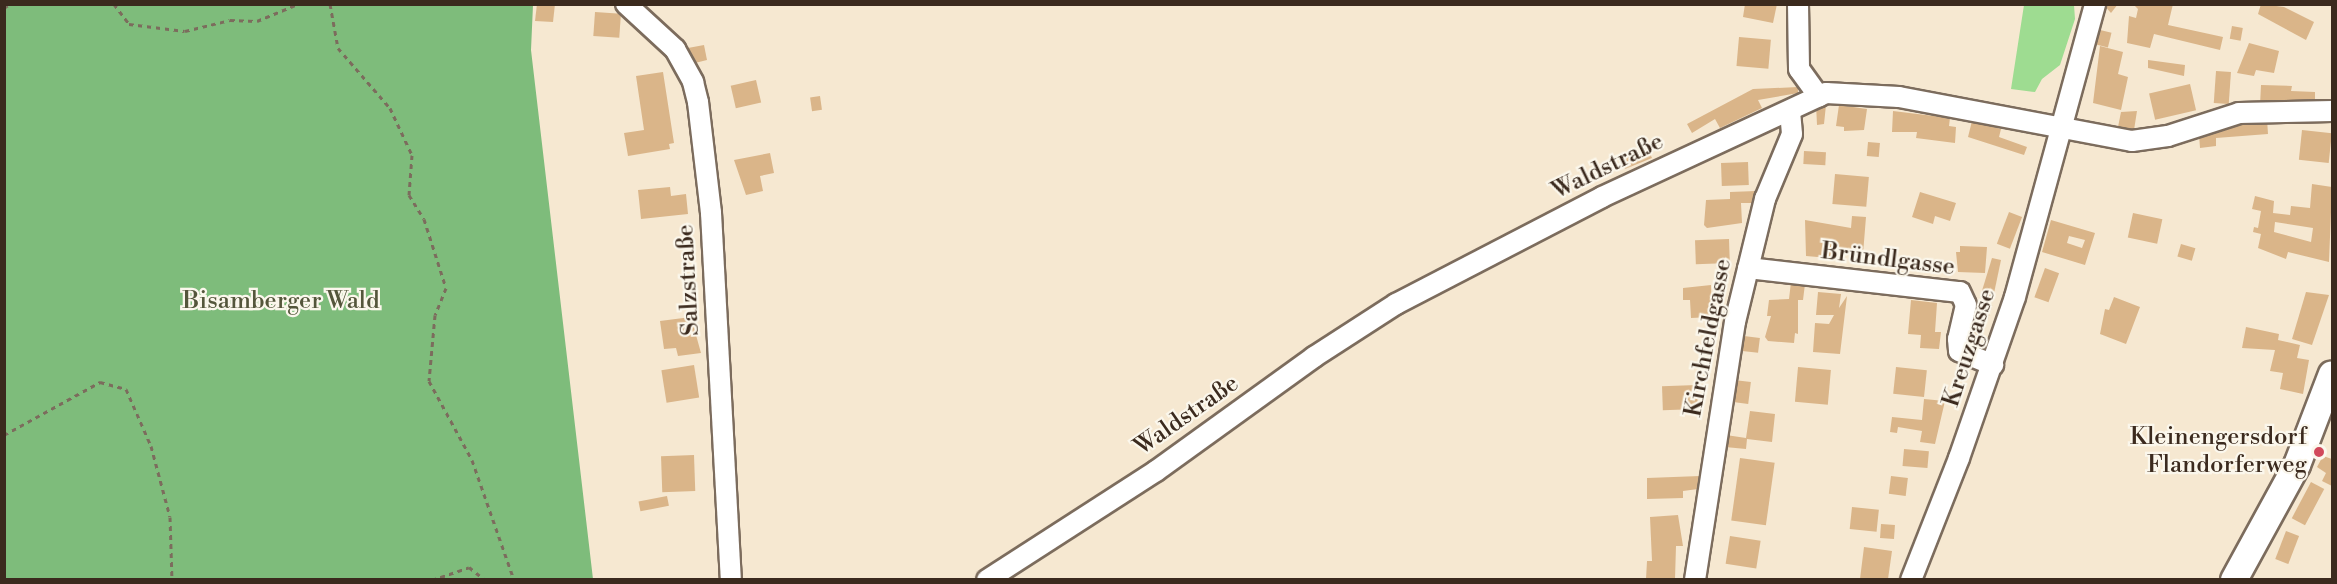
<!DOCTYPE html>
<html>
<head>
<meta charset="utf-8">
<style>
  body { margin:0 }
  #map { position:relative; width:2337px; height:584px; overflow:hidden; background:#f6e8d1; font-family:"Libre Bodoni",serif }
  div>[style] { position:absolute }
  .green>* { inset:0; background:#9edc91 }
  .forest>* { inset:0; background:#7ebc7b }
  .building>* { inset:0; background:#dab589; transform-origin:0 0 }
  .path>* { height:3px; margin-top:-1.5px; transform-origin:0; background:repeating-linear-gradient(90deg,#7c6c5d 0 4.5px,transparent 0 9px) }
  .roads { filter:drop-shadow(2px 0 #7c6c5d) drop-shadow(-2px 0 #7c6c5d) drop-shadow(0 2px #7c6c5d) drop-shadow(0 -2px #7c6c5d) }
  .minor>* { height:20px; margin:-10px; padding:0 10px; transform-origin:10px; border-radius:10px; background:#fff }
  .major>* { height:26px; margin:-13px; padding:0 13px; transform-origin:13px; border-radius:13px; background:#fff }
  .dots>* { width:16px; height:16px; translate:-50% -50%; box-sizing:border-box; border:3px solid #fbf7ec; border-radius:50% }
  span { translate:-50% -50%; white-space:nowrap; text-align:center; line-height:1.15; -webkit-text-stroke:4.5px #fbf7ec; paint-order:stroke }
  .street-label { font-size:24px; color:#3b2a1e }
  .park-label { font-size:24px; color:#54563b }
  .poi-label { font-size:24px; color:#3b2a1e }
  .right { translate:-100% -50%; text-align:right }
  .frame { position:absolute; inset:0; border:6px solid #3b2a1e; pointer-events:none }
</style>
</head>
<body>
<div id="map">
  <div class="green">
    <i style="clip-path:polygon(2024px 5px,2074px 5px,2075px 19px,2060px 65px,2042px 79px,2035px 92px,2011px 89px)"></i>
  </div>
  <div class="forest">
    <i style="clip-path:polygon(4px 5px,533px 5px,531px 50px,593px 579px,5px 579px)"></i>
  </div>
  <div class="building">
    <i style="clip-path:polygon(537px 4px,555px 4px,553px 22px,535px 21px)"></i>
    <i style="clip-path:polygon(1745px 4px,1777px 4px,1773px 23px,1743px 17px)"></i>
    <i style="clip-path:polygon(2103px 4px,2118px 4px,2111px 13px)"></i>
    <i style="clip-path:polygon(2133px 4px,2173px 4px,2168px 25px,2223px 37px,2220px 50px,2154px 34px,2150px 48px,2127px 43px,2129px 16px,2136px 18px,2138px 9px)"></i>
    <i style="clip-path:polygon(2261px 4px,2284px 7px,2314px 22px,2306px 40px,2258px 14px)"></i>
    <i style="left:595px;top:12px;width:26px;height:24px;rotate:4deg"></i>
    <i style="left:2232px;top:26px;width:11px;height:13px;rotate:10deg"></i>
    <i style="left:2096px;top:29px;width:16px;height:15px;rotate:14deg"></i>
    <i style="left:1739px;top:37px;width:32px;height:29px;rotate:5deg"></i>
    <i style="clip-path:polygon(2249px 43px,2279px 51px,2274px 73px,2256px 70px,2254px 76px,2237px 73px)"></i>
    <i style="clip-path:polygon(704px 45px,707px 60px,695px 63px,688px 48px)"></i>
    <i style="clip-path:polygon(2100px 46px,2123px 52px,2118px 74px,2128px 77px,2121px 110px,2093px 103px)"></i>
    <i style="clip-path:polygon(2148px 60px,2185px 65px,2184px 76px,2148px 68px)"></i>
    <i style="left:2216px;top:71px;width:15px;height:32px;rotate:4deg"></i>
    <i style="clip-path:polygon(663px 72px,674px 143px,669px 144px,670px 149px,628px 156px,624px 133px,644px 130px,636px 76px)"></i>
    <i style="left:756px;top:80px;width:23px;height:26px;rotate:77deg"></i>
    <i style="left:2190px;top:84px;width:27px;height:42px;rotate:77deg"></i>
    <i style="clip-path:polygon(2261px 85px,2292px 86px,2291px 91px,2315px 92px,2315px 107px,2260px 105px)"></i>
    <i style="clip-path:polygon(1798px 87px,1798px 93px,1758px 100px,1762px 108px,1720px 128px,1715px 119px,1692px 133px,1687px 124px,1753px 89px)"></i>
    <i style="left:820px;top:96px;width:14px;height:10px;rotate:82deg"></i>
    <i style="clip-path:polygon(1834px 98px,1835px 105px,1826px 105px,1824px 124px,1817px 125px,1816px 104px)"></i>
    <i style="clip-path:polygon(1839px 105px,1867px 109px,1864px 130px,1844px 131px,1844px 127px,1836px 126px)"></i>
    <i style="clip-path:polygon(1893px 111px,1950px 118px,1949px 126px,1956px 127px,1955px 143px,1916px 138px,1917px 132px,1892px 132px)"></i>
    <i style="clip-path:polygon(2137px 111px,2134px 130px,2118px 127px,2121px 112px)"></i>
    <i style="clip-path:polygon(2267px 119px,2268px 134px,2216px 138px,2216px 146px,2200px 148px,2199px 134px,2216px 125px)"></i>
    <i style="clip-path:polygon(1972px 121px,2001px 129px,1999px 137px,2027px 147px,2024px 155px,1968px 137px)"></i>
    <i style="left:2302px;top:130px;width:30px;height:30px;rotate:6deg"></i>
    <i style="left:1868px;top:142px;width:12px;height:14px;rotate:5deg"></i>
    <i style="clip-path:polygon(1646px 146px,1652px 158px,1625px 169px,1620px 159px)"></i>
    <i style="left:1804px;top:151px;width:22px;height:13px;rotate:3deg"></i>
    <i style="clip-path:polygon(770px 153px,774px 173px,760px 176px,763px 191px,746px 195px,734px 160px)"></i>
    <i style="left:1748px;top:162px;width:23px;height:27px;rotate:88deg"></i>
    <i style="left:1835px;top:174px;width:34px;height:30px;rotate:5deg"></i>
    <i style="clip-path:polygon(evenodd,2312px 184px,2332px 187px,2329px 262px,2288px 252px,2286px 259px,2258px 248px,2261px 234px,2253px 232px,2254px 227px,2258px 228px,2261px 211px,2252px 209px,2255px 196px,2274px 201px,2273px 213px,2290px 215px,2291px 206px,2310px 208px,2312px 184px,2275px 222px,2313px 228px,2311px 242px,2274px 232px,2275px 222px)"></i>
    <i style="clip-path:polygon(670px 187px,671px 196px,686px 194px,688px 214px,641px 219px,638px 190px)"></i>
    <i style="clip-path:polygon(1756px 191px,1753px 203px,1741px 203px,1742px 223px,1707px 228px,1704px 225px,1706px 200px,1730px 199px,1730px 192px)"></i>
    <i style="clip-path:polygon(1920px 192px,1956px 203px,1950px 221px,1935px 216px,1933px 224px,1912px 217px)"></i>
    <i style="left:2009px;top:212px;width:14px;height:34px;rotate:21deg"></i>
    <i style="left:2133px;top:213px;width:30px;height:25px;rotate:12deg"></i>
    <i style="clip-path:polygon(1852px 216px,1866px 217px,1863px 254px,1842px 252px,1841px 259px,1806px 256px,1805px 220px,1851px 228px)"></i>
    <i style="clip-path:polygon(evenodd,2051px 220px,2095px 233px,2085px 265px,2042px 252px,2051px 220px,2069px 236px,2085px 240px,2082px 248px,2067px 243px,2069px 236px)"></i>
    <i style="left:1729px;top:239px;width:24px;height:34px;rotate:88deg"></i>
    <i style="left:2181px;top:244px;width:15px;height:13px;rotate:16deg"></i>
    <i style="clip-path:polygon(1960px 246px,1987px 247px,1985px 273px,1958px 272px,1956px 252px,1960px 252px)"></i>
    <i style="clip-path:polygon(1992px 258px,2001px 260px,1993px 298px,1981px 294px)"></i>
    <i style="left:2045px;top:268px;width:15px;height:31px;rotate:20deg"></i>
    <i style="clip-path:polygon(1791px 282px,1805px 284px,1803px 300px,1798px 300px,1798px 334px,1795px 333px,1794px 343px,1768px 341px,1765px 337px,1771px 316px,1767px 316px,1769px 300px,1789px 299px)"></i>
    <i style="clip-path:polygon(1711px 285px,1712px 317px,1691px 318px,1690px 300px,1683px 300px,1683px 288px)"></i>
    <i style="clip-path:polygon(1818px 292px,1841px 294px,1839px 308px,1847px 296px,1840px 354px,1813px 352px,1815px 323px,1829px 324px,1834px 315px,1816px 315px)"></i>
    <i style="clip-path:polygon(2306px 292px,2329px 295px,2312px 345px,2292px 339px)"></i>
    <i style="clip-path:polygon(2114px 297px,2140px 307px,2126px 344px,2100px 334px,2105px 309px,2109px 310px)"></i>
    <i style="clip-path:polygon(1911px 300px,1937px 303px,1935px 332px,1941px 332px,1939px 349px,1920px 348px,1921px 335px,1908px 334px)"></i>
    <i style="left:1979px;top:301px;width:14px;height:15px;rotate:17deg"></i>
    <i style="clip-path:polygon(691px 317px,701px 353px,678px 356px,676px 348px,664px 349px,660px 321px)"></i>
    <i style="left:1974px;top:321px;width:11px;height:26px;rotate:15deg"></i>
    <i style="clip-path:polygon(2246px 327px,2279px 334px,2278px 340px,2300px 345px,2297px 358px,2309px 360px,2303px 394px,2280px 389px,2283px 373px,2270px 371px,2275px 350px,2242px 348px)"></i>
    <i style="left:1744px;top:336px;width:16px;height:15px;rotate:7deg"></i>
    <i style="left:694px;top:365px;width:33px;height:33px;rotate:81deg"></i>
    <i style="left:1798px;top:367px;width:33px;height:35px;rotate:5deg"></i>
    <i style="left:1896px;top:367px;width:31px;height:27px;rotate:6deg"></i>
    <i style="left:1734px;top:380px;width:17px;height:22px;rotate:7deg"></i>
    <i style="left:1697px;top:385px;width:24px;height:35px;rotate:88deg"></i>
    <i style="clip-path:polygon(1924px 399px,1945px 401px,1935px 444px,1920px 442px,1922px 431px,1898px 427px,1897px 433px,1890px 432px,1892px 417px,1922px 420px)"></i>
    <i style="clip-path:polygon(1750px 411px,1775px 414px,1772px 442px,1747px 439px,1746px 449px,1725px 447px,1726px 435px,1746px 438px)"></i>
    <i style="left:1904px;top:449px;width:25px;height:17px;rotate:5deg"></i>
    <i style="left:694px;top:455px;width:36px;height:33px;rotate:88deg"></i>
    <i style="clip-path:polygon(2323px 456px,2332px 459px,2332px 486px,2322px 481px,2326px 473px,2317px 467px)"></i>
    <i style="left:1740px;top:458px;width:35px;height:63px;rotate:8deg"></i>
    <i style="clip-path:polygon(1700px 476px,1698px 489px,1683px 491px,1683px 498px,1647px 499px,1647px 478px)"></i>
    <i style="left:1891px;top:476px;width:17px;height:18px;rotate:7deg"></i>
    <i style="left:2311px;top:482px;width:15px;height:41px;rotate:28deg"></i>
    <i style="left:667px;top:496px;width:10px;height:29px;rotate:79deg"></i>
    <i style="left:1852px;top:507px;width:27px;height:22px;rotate:6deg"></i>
    <i style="clip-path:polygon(1678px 515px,1683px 546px,1676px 546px,1675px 579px,1646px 579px,1647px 561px,1652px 561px,1650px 517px)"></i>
    <i style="left:1881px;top:524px;width:14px;height:14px;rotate:4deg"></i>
    <i style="left:2286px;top:531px;width:14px;height:30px;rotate:21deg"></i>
    <i style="left:1730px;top:536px;width:31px;height:28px;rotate:9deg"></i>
    <i style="clip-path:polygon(1864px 547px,1892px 551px,1888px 579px,1860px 579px)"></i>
  </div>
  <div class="path">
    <i style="left:114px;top:4px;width:25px;rotate:53deg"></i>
    <i style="left:129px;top:24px;width:56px;rotate:7.1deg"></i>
    <i style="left:185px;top:31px;width:46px;rotate:-13.7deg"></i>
    <i style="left:230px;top:20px;width:27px;rotate:2deg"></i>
    <i style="left:257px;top:21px;width:44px;rotate:-22.5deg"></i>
    <i style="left:330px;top:4px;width:45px;rotate:79.7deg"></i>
    <i style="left:338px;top:48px;width:79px;rotate:49.1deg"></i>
    <i style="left:390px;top:108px;width:52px;rotate:64.9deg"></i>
    <i style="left:412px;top:155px;width:40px;rotate:94.3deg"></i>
    <i style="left:409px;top:195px;width:28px;rotate:58deg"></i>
    <i style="left:424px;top:219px;width:72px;rotate:72.3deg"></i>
    <i style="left:446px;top:288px;width:29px;rotate:112deg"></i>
    <i style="left:435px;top:315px;width:66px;rotate:95.2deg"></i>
    <i style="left:429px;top:381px;width:90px;rotate:61.4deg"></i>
    <i style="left:472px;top:460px;width:127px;rotate:70.7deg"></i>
    <i style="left:4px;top:8px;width:7px;rotate:-34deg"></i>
    <i style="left:4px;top:435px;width:110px;rotate:-28.9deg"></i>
    <i style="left:100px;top:382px;width:27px;rotate:15deg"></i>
    <i style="left:126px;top:389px;width:62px;rotate:66.3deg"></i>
    <i style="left:151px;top:446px;width:73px;rotate:75deg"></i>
    <i style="left:170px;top:517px;width:63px;rotate:88.2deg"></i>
    <i style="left:432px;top:580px;width:39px;rotate:-19deg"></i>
    <i style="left:469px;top:567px;width:21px;rotate:39deg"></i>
  </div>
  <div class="roads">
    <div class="minor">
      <i style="left:626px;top:4px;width:67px;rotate:42.6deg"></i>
      <i style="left:675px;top:49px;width:38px;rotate:61deg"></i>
      <i style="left:693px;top:82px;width:21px;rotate:76deg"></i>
      <i style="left:698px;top:102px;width:112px;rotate:83.3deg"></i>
      <i style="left:711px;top:213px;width:368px;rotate:86.9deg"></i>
      <i style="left:1798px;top:4px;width:65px;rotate:89.1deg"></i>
      <i style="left:1799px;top:69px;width:34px;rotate:54deg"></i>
      <i style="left:1748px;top:268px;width:213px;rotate:6.5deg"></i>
      <i style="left:1960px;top:292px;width:14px;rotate:65deg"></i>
      <i style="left:1966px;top:305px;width:35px;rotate:103deg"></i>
      <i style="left:1958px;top:339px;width:12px;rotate:85deg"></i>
      <i style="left:1959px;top:351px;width:37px;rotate:22deg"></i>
      <i style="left:987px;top:580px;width:201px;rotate:-32.8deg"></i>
      <i style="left:1156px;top:471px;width:195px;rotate:-35.8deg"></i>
      <i style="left:1314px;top:357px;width:98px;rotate:-32.9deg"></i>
      <i style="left:1396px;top:304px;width:232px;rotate:-27.4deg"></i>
      <i style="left:1602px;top:197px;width:247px;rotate:-24.9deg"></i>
      <i style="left:1826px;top:93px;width:73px;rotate:3.1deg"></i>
      <i style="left:1899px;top:97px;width:237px;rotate:10.7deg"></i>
      <i style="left:2132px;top:141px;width:36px;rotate:-8deg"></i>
      <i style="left:2168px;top:136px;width:75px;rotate:-17.9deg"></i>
      <i style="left:2239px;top:113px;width:93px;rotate:-1.2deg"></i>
      <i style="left:1695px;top:580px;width:261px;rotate:-81.2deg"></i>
      <i style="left:1735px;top:322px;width:127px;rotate:-76.3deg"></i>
      <i style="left:1765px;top:199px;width:70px;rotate:-67.4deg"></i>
      <i style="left:1792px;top:134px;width:21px;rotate:-95deg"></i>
      <i style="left:1911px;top:580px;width:131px;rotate:-68.5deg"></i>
      <i style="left:1959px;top:458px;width:170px;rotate:-70.8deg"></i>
      <i style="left:2015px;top:297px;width:304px;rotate:-74.7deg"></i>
    </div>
    <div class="major">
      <i style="left:2234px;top:580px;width:131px;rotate:-61.3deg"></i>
      <i style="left:2297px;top:465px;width:97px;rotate:-69deg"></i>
    </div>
  </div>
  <div class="dots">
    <i style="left:2319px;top:452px;background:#d1495b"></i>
  </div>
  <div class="street-label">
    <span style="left:1608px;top:167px;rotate:-26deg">Waldstraße</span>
    <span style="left:1888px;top:260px;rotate:7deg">Bründlgasse</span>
    <span style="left:689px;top:280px;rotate:-93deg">Salzstraße</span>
    <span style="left:1709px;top:338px;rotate:-79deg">Kirchfeldgasse</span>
    <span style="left:1970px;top:348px;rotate:-72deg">Kreuzgasse</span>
    <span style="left:1187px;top:416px;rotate:-35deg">Waldstraße</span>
  </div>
  <div class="park-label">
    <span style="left:281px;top:302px">Bisamberger Wald</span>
  </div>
  <div class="poi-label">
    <span class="right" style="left:2307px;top:452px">Kleinengersdorf<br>Flandorferweg</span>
  </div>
  <div class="frame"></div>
</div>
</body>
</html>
